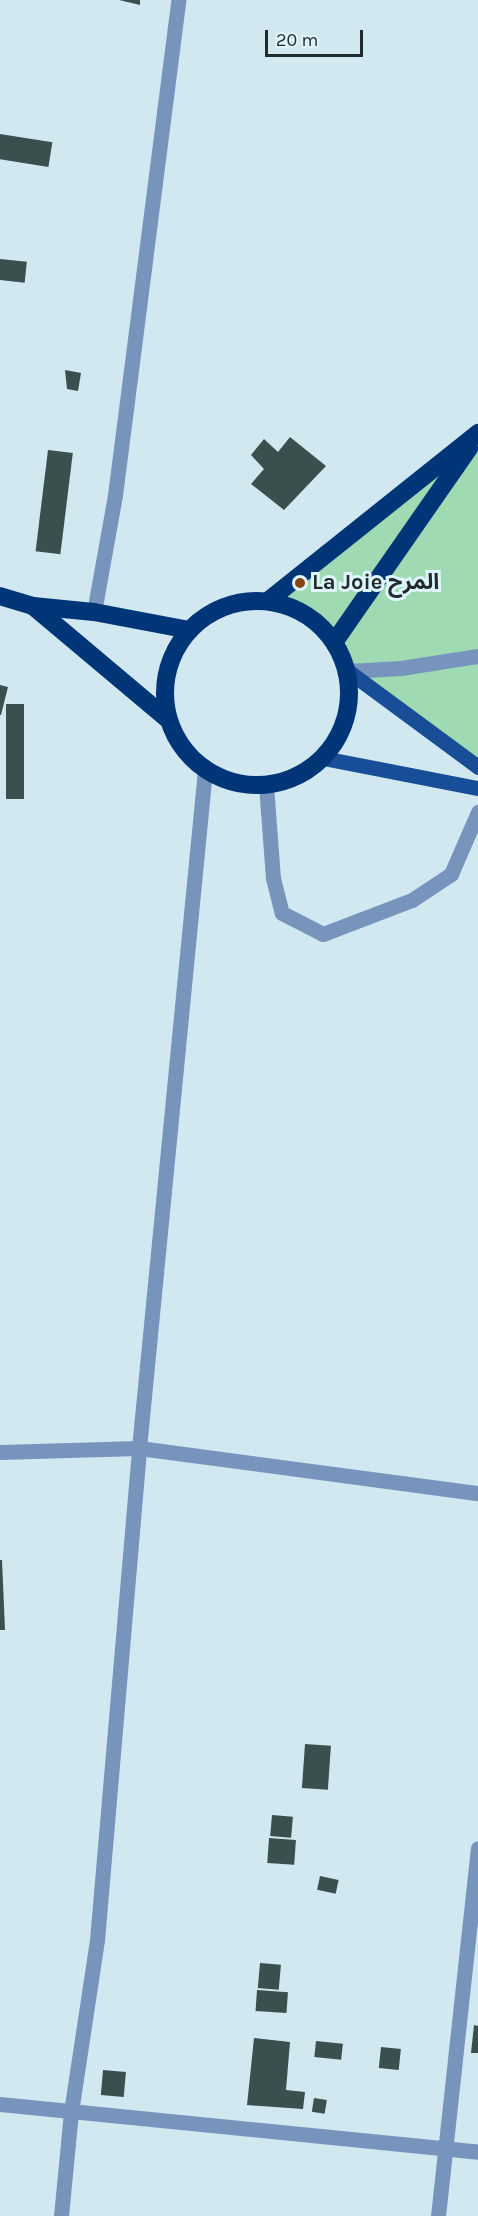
<!DOCTYPE html>
<html>
<head>
<meta charset="utf-8">
<style>
  body { margin:0 }
  #map { position:relative; width:478px; height:2216px; overflow:hidden; background:#d1e8f1; font-family:Karla,"Noto Sans Arabic",sans-serif }
  div>[style] { position:absolute }
  .green>* { inset:0; background:#9fdab3 }
  .building>* { inset:0; background:#3a504e; transform-origin:0 0 }
  .minor>* { height:15px; margin:-7.5px; padding:0 7.5px; transform-origin:7.5px; border-radius:7.5px; background:#7794bd }
  .major>* { height:15px; margin:-7.5px; padding:0 7.5px; transform-origin:7.5px; border-radius:7.5px; background:#184e97 }
  .highway>* { height:18px; margin:-9px; padding:0 9px; transform-origin:9px; border-radius:9px; background:#003678 }
  .highway>.ring { margin:-9px; padding:0; box-sizing:content-box; background:none; border:18px solid #003678; border-radius:50% }
  .dots>* { width:16px; height:16px; translate:-50% -50%; box-sizing:border-box; border:3px solid #def5fe; border-radius:50% }
  span { translate:-50% -50%; white-space:nowrap; text-align:center; line-height:1.15; -webkit-text-stroke:6px #def5fe; paint-order:stroke }
  .poi-label { font-size:22px; color:#212a2d; font-weight:700 }
  .left { translate:0 -50%; text-align:left }
  .scale { position:absolute; left:265px; top:30px; width:98px; height:27px; box-sizing:border-box; border:3px solid #212a2d; border-top:0; padding-left:8px; font-size:18px; line-height:21px; white-space:nowrap; color:#212a2d; -webkit-text-stroke:4px #def5fe; paint-order:stroke }
</style>
</head>
<body>
<div id="map">
  <div class="green">
    <i style="clip-path:polygon(478px 433px,478px 767px,348px 671px,335px 641px,317px 621px,295px 607px,269px 600px)"></i>
  </div>
  <div class="building">
    <i style="clip-path:polygon(119px 0,140px 0,140px 5px)"></i>
    <i style="left:0;top:134px;width:53px;height:25px;rotate:9deg"></i>
    <i style="left:0;top:259px;width:27px;height:21px;rotate:6deg"></i>
    <i style="clip-path:polygon(65px 370px,81px 373px,78px 391px,67px 389px)"></i>
    <i style="clip-path:polygon(290px 437px,326px 466px,284px 510px,251px 484px,264px 469px,251px 455px,264px 439px,278px 452px)"></i>
    <i style="left:48px;top:450px;width:25px;height:102px;rotate:7deg"></i>
    <i style="clip-path:polygon(0 685px,8px 687px,1px 715px,0 715px)"></i>
    <i style="left:6px;top:704px;width:18px;height:95px"></i>
    <i style="clip-path:polygon(0 1560px,2px 1560px,5px 1630px,0 1630px)"></i>
    <i style="left:305px;top:1744px;width:26px;height:44px;rotate:4deg"></i>
    <i style="left:272px;top:1815px;width:21px;height:21px;rotate:5deg"></i>
    <i style="left:269px;top:1838px;width:27px;height:25px;rotate:4deg"></i>
    <i style="left:320px;top:1876px;width:19px;height:14px;rotate:12deg"></i>
    <i style="left:260px;top:1963px;width:21px;height:25px;rotate:5deg"></i>
    <i style="left:257px;top:1990px;width:31px;height:21px;rotate:4deg"></i>
    <i style="clip-path:polygon(474px 2025px,478px 2026px,478px 2053px,471px 2053px)"></i>
    <i style="clip-path:polygon(254px 2038px,290px 2042px,286px 2090px,305px 2092px,303px 2109px,247px 2105px)"></i>
    <i style="left:316px;top:2041px;width:27px;height:16px;rotate:6deg"></i>
    <i style="left:381px;top:2047px;width:20px;height:21px;rotate:6deg"></i>
    <i style="left:103px;top:2070px;width:23px;height:25px;rotate:5deg"></i>
    <i style="left:314px;top:2098px;width:13px;height:14px;rotate:9deg"></i>
  </div>
  <div class="minor">
    <i style="left:94px;top:612px;width:119px;rotate:-79.8deg"></i>
    <i style="left:115px;top:495px;width:499px;rotate:-82.7deg"></i>
    <i style="left:348px;top:671px;width:53px;rotate:-3.2deg"></i>
    <i style="left:401px;top:668px;width:78px;rotate:-8.9deg"></i>
    <i style="left:266px;top:785px;width:93px;rotate:85.7deg"></i>
    <i style="left:273px;top:878px;width:36px;rotate:76deg"></i>
    <i style="left:282px;top:913px;width:46px;rotate:27.1deg"></i>
    <i style="left:323px;top:934px;width:95px;rotate:-20.9deg"></i>
    <i style="left:412px;top:900px;width:47px;rotate:-33.7deg"></i>
    <i style="left:451px;top:874px;width:68px;rotate:-66.5deg"></i>
    <i style="left:0;top:1452px;width:139px;rotate:-1.6deg"></i>
    <i style="left:139px;top:1448px;width:342px;rotate:7.6deg"></i>
    <i style="left:0;top:2104px;width:480px;rotate:5.7deg"></i>
    <i style="left:61px;top:2216px;width:104px;rotate:-84.5deg"></i>
    <i style="left:71px;top:2112px;width:174px;rotate:-81.4deg"></i>
    <i style="left:97px;top:1940px;width:494px;rotate:-85.1deg"></i>
    <i style="left:139px;top:1448px;width:681px;rotate:-84.44deg"></i>
    <i style="left:438px;top:2216px;width:370px;rotate:-83.8deg"></i>
  </div>
  <div class="major">
    <i style="left:348px;top:671px;width:162px;rotate:36.4deg"></i>
    <i style="left:323px;top:758px;width:158px;rotate:11deg"></i>
  </div>
  <div class="highway">
    <i style="left:0;top:596px;width:34px;rotate:17deg"></i>
    <i style="left:33px;top:606px;width:61px;rotate:5.6deg"></i>
    <i style="left:94px;top:612px;width:97px;rotate:10.7deg"></i>
    <i style="left:269px;top:600px;width:268px;rotate:-38.6deg"></i>
    <i class="ring" style="left:165px;top:601px;width:166px;height:166px"></i>
    <i style="left:33px;top:606px;width:175px;rotate:40.1deg"></i>
    <i style="left:335px;top:641px;width:235px;rotate:-55.2deg"></i>
  </div>
  <div class="dots">
    <i style="left:300px;top:583px;background:#864410"></i>
  </div>
  <div class="poi-label">
    <span class="left" style="left:312px;top:583px">La Joie المرح</span>
  </div>
  <div class="scale">20 m</div>
</div>
</body>
</html>
